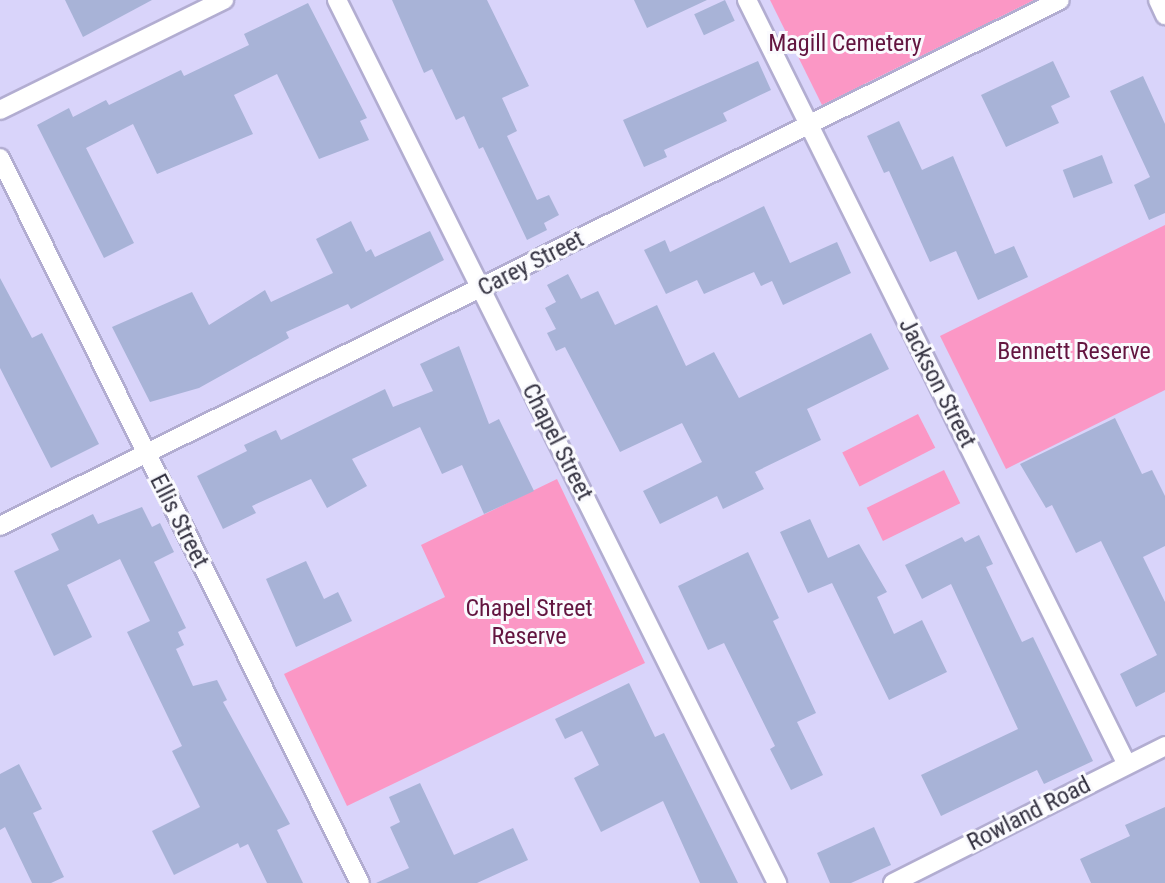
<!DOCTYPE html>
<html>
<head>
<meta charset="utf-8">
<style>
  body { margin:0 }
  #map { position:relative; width:1165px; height:883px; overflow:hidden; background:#d9d4fa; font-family:"Roboto Condensed",sans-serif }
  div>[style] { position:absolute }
  .green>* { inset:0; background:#fb97c5; transform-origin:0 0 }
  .building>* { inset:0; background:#a8b3d7; transform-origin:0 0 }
  .roads { filter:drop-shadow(2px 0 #b2add1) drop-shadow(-2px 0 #b2add1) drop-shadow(0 2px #b2add1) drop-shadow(0 -2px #b2add1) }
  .minor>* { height:18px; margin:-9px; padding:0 9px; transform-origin:9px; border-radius:9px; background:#fff }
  span { translate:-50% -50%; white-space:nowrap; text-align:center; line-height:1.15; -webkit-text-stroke:6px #fafafe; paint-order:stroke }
  .park-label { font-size:24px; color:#631540 }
  .street-label { font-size:24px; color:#363443 }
</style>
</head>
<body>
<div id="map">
  <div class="green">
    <i style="clip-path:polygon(770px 0,1034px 0,822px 105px)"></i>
    <i style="clip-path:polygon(1165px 225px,1165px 390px,1006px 469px,940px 336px)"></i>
    <i style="left:918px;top:414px;width:38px;height:85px;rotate:63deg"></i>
    <i style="left:944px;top:470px;width:37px;height:86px;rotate:64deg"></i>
    <i style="clip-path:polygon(557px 479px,645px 663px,347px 806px,284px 674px,445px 597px,421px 545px)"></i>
  </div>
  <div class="building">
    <i style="clip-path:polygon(65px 0,152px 0,83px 37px)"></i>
    <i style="clip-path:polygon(392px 0,487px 0,529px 86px,502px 98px,517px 131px,507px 136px,537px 200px,549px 195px,559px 215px,544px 223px,547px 230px,527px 240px,483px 147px,479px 149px,464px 116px,456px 120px,432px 69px,424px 73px)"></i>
    <i style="clip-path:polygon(634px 0,707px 0,647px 28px)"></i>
    <i style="left:725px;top:0;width:23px;height:34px;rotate:65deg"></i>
    <i style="clip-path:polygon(308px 3px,367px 118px,360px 121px,369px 140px,319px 159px,277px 74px,234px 95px,253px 134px,157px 174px,133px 124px,86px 148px,134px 243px,104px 258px,37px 125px,69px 108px,73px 117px,106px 100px,109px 105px,181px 70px,184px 76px,249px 45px,244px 34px)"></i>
    <i style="clip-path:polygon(758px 61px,771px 90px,723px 113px,727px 121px,664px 150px,667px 157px,644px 167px,623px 120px)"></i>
    <i style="clip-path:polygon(1053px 61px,1070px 97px,1051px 106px,1059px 123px,1006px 147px,981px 95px)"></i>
    <i style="clip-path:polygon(1143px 76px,1165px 124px,1165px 213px,1149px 220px,1134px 185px,1150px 177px,1110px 91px)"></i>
    <i style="clip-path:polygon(899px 121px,922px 170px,953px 156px,995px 254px,1014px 246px,1028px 277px,978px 300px,956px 251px,930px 262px,889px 171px,884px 173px,867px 136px)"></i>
    <i style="left:1102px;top:155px;width:30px;height:42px;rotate:69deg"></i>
    <i style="clip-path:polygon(764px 206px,790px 263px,837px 242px,851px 273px,783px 305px,772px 281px,761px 286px,754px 272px,704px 294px,697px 280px,666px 294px,644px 250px,665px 240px,670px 252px)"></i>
    <i style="clip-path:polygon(351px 221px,366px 252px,371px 249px,375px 257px,430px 231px,444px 260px,351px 309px,348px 304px,286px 332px,289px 338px,199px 388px,150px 402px,112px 327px,192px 292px,209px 325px,265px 290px,271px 302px,333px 273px,316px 239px)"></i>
    <i style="clip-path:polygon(568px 274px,581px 299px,598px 291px,615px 325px,657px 305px,686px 366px,714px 352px,739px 398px,871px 333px,889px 369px,807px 409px,821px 440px,755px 472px,764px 489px,723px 509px,717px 496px,660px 524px,643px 491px,702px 462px,682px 423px,620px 452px,565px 347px,556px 351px,547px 333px,556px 329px,545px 308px,556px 302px,547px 285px)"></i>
    <i style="clip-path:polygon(0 278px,32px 338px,42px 333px,99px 444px,51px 468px,0 368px)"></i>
    <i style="clip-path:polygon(459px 346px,489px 424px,499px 419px,534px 491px,484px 514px,462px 465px,442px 474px,420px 427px,352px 459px,367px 486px,327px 508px,311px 479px,252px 506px,256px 513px,223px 529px,197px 476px,247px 451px,244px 445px,276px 430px,281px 440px,385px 389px,393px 407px,433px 391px,420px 364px)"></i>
    <i style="clip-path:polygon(1115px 418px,1142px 474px,1152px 470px,1165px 496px,1165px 546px,1143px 557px,1165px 602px,1165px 692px,1136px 707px,1120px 674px,1157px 655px,1101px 541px,1076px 553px,1052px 505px,1046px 508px,1020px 464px)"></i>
    <i style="clip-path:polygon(142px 507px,152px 527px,160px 523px,174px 552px,154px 562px,186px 628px,178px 632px,184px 645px,176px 649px,193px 686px,217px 680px,227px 700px,223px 702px,290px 824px,277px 830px,303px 883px,267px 883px,248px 844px,240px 848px,238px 843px,174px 875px,152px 831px,200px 807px,172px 751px,182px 746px,127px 632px,150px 621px,120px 559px,67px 585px,92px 637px,54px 656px,14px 571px,59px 550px,51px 534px,93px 514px,98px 524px)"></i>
    <i style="clip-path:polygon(810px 519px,828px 558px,859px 544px,887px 592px,877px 597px,894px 634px,922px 620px,947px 672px,889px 700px,832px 583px,808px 593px,780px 532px)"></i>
    <i style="clip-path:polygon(979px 535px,993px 564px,986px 567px,1022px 642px,1033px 637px,1093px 761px,1044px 784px,1037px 770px,941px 816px,921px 775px,1018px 729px,951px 584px,922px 599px,905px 565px,962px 537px,965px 542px)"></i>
    <i style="clip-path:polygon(748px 552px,779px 618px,773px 621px,816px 713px,797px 722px,823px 775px,791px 790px,770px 749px,775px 746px,724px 643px,708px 650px,678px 586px)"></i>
    <i style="clip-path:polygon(306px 561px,324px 599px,338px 592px,352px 621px,296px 647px,266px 579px)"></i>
    <i style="clip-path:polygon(629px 683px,655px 737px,664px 733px,738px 883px,700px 883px,663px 801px,601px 832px,574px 778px,599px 765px,582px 731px,565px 739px,555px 719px)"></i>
    <i style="clip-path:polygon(19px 764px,42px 809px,33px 813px,64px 877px,51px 883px,32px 883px,5px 827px,0 830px,0 774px)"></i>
    <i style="clip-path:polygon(420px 783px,454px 855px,513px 828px,528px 860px,477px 883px,376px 883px,409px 868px,390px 827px,400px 822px,389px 797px)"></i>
    <i style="clip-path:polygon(1165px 807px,1165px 883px,1091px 883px,1080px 859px,1130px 836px,1125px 825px)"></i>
    <i style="clip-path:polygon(874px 827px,891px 865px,851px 883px,830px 883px,817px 853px)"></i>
  </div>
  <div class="roads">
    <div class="minor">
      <i style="left:337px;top:0;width:987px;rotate:63.51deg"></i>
      <i style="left:747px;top:0;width:854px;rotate:63.58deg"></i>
      <i style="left:1158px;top:0;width:17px;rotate:65deg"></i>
      <i style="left:0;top:110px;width:250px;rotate:-26.2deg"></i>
      <i style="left:0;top:158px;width:809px;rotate:63.59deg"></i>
      <i style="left:0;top:526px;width:1183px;rotate:-26.39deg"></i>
      <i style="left:893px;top:883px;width:305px;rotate:-26.7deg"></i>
    </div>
  </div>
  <div class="park-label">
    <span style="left:845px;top:44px">Magill Cemetery</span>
    <span style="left:1074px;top:352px">Bennett Reserve</span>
    <span style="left:529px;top:623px">Chapel Street<br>Reserve</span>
  </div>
  <div class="street-label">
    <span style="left:531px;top:264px;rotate:-27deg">Carey Street</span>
    <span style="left:937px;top:383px;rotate:63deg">Jackson Street</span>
    <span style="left:557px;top:442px;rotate:63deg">Chapel Street</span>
    <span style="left:179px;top:521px;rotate:63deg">Ellis Street</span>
    <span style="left:1029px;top:814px;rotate:-27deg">Rowland Road</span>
  </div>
</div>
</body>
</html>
